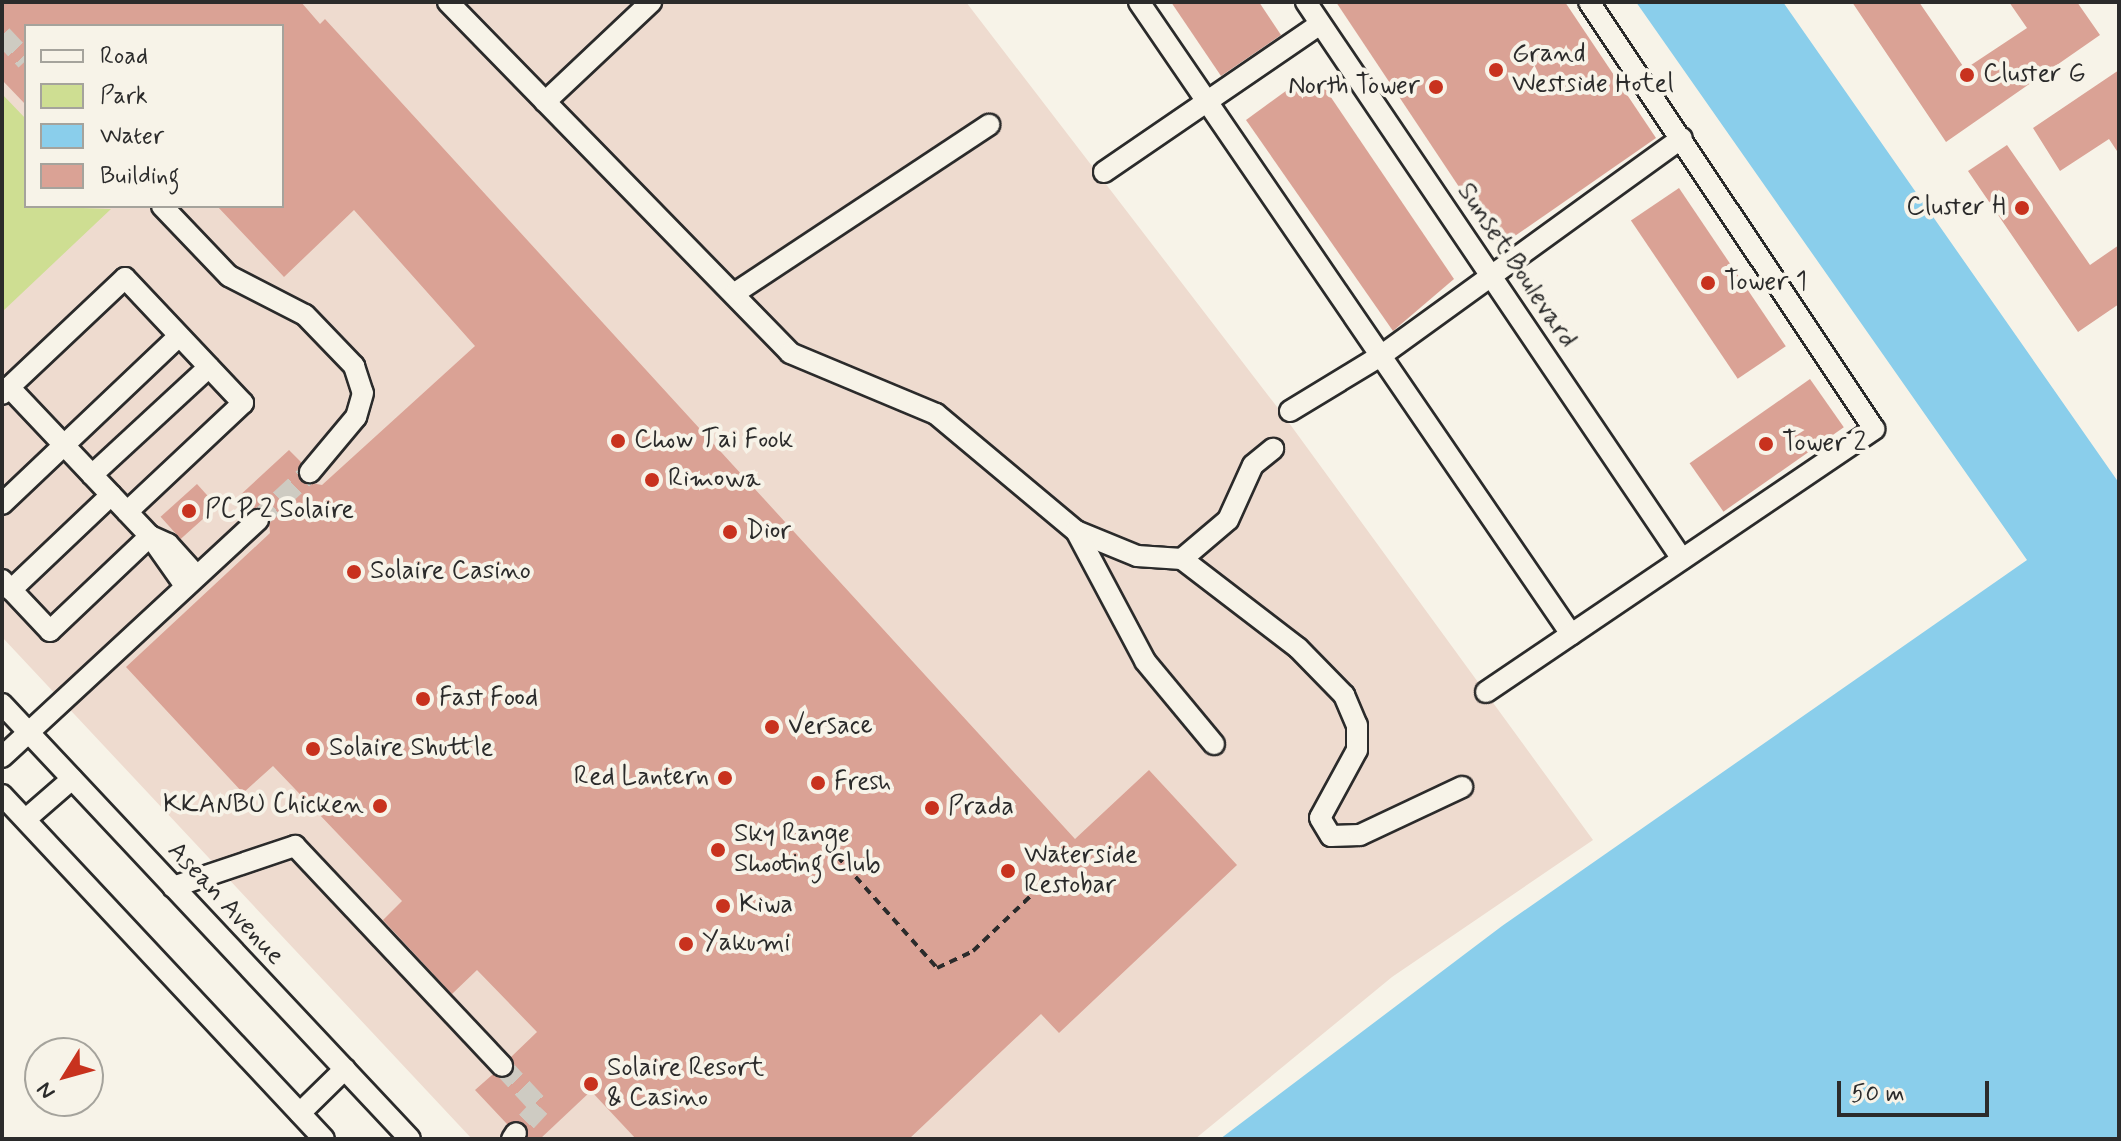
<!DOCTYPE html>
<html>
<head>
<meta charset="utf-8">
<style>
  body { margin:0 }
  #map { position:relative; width:2121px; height:1141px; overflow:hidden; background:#f7f3e8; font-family:Mynerve,sans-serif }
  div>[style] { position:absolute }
  .built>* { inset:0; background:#eedbcf }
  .green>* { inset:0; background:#cede92 }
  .water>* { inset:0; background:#8aceeb }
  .building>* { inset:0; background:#daa295; transform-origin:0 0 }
  .minor-tunnel>* { height:20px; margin-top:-10px; transform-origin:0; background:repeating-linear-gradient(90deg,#cecbc2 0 20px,transparent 0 30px) }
  .path>* { height:4px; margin-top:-2px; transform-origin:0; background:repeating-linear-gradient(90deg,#2b2b2b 0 8px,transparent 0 14px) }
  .roads { filter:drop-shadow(2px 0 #2b2b2b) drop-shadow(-2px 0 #2b2b2b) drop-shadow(0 2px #2b2b2b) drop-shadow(0 -2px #2b2b2b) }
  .minor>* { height:20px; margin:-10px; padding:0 10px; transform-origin:10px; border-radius:10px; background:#f7f3e8 }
  .dots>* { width:22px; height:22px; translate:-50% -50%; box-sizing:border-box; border:4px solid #f7f3e8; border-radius:50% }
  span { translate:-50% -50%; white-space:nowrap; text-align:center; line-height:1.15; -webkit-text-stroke:8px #f7f3e8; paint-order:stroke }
  .poi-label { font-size:26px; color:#2b2b2b }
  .left { translate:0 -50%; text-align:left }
  .right { translate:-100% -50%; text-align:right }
  .street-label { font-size:26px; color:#2b2b2b }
  .frame { position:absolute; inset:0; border:4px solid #2b2b2b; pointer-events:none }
  .legend { position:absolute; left:24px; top:24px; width:260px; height:184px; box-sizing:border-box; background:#f7f3e8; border:2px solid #a5a39c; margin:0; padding:10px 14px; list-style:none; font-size:24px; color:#2b2b2b }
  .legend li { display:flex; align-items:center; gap:16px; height:40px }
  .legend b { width:40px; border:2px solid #a5a39c }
  .north { position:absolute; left:24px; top:1037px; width:80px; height:80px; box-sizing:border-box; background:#f7f3e8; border:2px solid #a5a39c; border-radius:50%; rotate:233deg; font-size:22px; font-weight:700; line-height:32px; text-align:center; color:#2b2b2b }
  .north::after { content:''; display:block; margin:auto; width:28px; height:36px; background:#c8321e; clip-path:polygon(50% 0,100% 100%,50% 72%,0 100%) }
  .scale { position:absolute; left:1837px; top:1081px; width:152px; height:36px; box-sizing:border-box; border:4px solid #2b2b2b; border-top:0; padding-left:10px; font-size:24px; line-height:28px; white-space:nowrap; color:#2b2b2b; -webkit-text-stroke:6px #f7f3e8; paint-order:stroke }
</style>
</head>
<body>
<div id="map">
  <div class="built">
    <i style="clip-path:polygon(evenodd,2px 2px,966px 2px,1284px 416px,1593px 840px,1392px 977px,1195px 1139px,472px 1139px,2px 637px,2px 2px,26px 26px,282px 26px,282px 206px,26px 206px,26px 26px)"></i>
  </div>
  <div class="green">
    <i style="clip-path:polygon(2px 94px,26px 119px,26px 206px,111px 209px,2px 312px)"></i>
  </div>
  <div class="water">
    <i style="clip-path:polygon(1636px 2px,1783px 2px,2119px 483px,2119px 1139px,1220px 1139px,1502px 926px,2027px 560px)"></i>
  </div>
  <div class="building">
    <i style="clip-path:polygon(2px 2px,301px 2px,320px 24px,325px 19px,1075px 839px,1149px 770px,1237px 865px,1059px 1033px,1041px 1014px,909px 1139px,636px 1139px,591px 1091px,540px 1139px,527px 1139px,524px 1123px,507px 1124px,475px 1090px,492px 1075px,510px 1076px,511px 1057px,537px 1032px,477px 970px,452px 994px,383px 920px,402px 901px,273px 766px,243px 793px,126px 667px,270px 533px,268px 512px,249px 510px,237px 498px,289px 450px,301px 462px,301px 481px,322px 485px,475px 346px,354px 210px,284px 277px,217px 206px,282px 206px,282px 26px,26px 26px,26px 105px,2px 80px)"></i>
    <i style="clip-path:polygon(1171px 2px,1259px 2px,1281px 35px,1221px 76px)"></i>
    <i style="clip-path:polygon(1336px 2px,1565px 2px,1656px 138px,1499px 247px)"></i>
    <i style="clip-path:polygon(1852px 2px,1919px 2px,1965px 69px,2027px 28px,2009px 2px,2077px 2px,2100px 35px,1946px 142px)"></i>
    <i style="clip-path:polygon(2119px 70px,2119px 154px,2109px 139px,2060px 171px,2033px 128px)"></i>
    <i style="clip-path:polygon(1301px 80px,1326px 90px,1454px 279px,1393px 331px,1246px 120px)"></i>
    <i style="clip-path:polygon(2007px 145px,2090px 265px,2119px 245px,2119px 304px,2078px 332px,1968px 171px)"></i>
    <i style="left:1679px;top:188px;width:191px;height:58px;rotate:56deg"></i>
    <i style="left:1810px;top:379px;width:59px;height:147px;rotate:55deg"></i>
    <i style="left:197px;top:484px;width:30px;height:49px;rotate:48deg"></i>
  </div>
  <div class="minor-tunnel">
    <i style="left:2px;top:35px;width:35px;rotate:47deg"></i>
    <i style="left:258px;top:520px;width:71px;rotate:-42.7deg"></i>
    <i style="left:502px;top:1066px;width:56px;rotate:47.2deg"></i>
    <i style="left:540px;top:1107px;width:35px;rotate:133deg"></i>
  </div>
  <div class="path">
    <i style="left:837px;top:856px;width:150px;rotate:48.2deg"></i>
    <i style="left:937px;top:968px;width:40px;rotate:-25deg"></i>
    <i style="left:973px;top:951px;width:94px;rotate:-43.7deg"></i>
  </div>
  <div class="roads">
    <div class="minor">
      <i style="left:448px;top:2px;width:490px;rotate:45.7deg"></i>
      <i style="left:790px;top:353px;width:158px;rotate:22.7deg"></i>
      <i style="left:936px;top:414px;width:182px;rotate:39.9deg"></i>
      <i style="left:1076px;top:531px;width:66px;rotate:22.3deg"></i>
      <i style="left:1137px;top:556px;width:45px;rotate:3.8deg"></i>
      <i style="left:1182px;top:559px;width:146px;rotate:37.5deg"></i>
      <i style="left:1298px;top:648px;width:66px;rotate:45.6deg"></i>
      <i style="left:1344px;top:695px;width:33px;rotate:67deg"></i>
      <i style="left:1357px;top:725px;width:25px;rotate:90deg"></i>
      <i style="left:1357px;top:750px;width:77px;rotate:118.6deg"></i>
      <i style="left:1320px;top:818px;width:21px;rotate:59deg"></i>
      <i style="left:1331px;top:836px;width:29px;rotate:-2deg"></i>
      <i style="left:1360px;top:835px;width:113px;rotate:-25.2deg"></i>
      <i style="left:1139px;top:2px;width:766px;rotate:55.65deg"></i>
      <i style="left:1306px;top:2px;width:672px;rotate:55.98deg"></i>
      <i style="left:545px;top:102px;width:146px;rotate:-43.3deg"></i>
      <i style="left:1104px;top:172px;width:262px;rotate:-34.4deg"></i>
      <i style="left:162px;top:206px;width:97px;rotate:46.3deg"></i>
      <i style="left:229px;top:276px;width:85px;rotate:27.2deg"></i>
      <i style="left:305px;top:315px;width:71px;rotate:46.1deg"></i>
      <i style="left:354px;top:366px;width:28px;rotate:72deg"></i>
      <i style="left:363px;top:393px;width:25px;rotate:106deg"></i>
      <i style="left:356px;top:417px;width:72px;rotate:129.9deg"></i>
      <i style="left:735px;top:293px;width:305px;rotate:-33.5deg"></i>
      <i style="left:9px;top:387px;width:205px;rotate:46.6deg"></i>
      <i style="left:150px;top:536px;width:62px;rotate:54.8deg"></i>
      <i style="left:2px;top:394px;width:169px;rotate:-43.3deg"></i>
      <i style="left:125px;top:278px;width:172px;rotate:46.7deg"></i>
      <i style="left:243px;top:403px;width:159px;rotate:136.8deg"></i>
      <i style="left:1290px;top:411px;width:108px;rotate:-31.3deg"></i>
      <i style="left:1382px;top:355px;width:370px;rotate:-35.9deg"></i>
      <i style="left:92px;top:475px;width:159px;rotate:-42.7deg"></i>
      <i style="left:2px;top:504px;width:244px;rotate:-43.5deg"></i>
      <i style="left:1076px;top:531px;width:147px;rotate:62deg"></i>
      <i style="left:1145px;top:661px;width:108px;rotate:50.3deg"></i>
      <i style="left:150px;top:536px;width:20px;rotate:24deg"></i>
      <i style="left:168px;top:544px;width:43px;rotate:47.8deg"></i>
      <i style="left:1182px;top:559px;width:60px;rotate:-40.3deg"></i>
      <i style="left:1228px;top:520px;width:60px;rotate:-65.6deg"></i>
      <i style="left:1253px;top:465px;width:26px;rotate:-39deg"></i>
      <i style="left:2px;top:580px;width:70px;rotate:46.7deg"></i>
      <i style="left:50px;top:631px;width:138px;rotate:-43.5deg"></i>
      <i style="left:11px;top:590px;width:138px;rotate:-43.5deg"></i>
      <i style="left:1486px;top:692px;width:469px;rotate:-34.1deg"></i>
      <i style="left:1874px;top:429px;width:513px;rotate:-123.72deg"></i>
      <i style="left:2px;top:704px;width:596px;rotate:46.83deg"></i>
      <i style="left:2px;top:757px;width:349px;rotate:-42.8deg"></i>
      <i style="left:2px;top:795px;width:471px;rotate:46.9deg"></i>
      <i style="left:26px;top:819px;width:61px;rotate:-41deg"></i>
      <i style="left:173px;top:887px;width:129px;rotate:-18.6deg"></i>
      <i style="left:295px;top:846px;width:302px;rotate:46.7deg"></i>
      <i style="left:300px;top:1113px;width:63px;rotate:-44.4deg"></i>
      <i style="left:512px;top:1139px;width:7px;rotate:-56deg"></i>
    </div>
  </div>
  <div class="dots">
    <i style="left:1496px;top:70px;background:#c8321e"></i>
    <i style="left:1967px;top:75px;background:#c8321e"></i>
    <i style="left:1436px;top:87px;background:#c8321e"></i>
    <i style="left:2022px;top:208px;background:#c8321e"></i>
    <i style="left:1708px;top:283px;background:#c8321e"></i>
    <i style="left:618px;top:441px;background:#c8321e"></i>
    <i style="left:1766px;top:444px;background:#c8321e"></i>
    <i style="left:652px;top:480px;background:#c8321e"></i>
    <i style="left:189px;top:511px;background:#c8321e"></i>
    <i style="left:730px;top:532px;background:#c8321e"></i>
    <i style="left:354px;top:572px;background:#c8321e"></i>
    <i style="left:423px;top:699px;background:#c8321e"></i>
    <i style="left:772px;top:727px;background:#c8321e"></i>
    <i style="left:313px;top:749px;background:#c8321e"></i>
    <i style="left:725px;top:778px;background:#c8321e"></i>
    <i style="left:818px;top:783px;background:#c8321e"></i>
    <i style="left:380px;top:806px;background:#c8321e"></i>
    <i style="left:932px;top:808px;background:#c8321e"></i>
    <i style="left:718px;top:850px;background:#c8321e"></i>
    <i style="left:1008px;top:871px;background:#c8321e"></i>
    <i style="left:723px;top:906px;background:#c8321e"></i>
    <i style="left:686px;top:944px;background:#c8321e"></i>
    <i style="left:591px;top:1084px;background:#c8321e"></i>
  </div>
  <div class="poi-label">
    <span class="left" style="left:1512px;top:70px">Grand<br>Westside Hotel</span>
    <span class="left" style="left:1983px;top:75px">Cluster G</span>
    <span class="right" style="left:1420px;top:87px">North Tower</span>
    <span class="right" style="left:2006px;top:208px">Cluster H</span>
    <span class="left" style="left:1724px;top:283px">Tower 1</span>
    <span class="left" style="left:634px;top:441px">Chow Tai Fook</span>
    <span class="left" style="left:1782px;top:444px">Tower 2</span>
    <span class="left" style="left:668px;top:480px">Rimowa</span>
    <span class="left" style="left:205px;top:511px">PCP 2 Solaire</span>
    <span class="left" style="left:746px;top:532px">Dior</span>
    <span class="left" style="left:370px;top:572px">Solaire Casino</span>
    <span class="left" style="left:439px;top:699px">Fast Food</span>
    <span class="left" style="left:788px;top:727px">Versace</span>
    <span class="left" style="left:329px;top:749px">Solaire Shuttle</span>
    <span class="right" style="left:709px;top:778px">Red Lantern</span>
    <span class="left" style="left:834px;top:783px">Fresh</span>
    <span class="right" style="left:364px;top:806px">KKANBU Chicken</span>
    <span class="left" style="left:948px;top:808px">Prada</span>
    <span class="left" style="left:734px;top:850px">Sky Range<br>Shooting Club</span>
    <span class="left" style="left:1024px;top:871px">Waterside<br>Restobar</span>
    <span class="left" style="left:739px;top:906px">Kiwa</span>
    <span class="left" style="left:702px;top:944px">Yakumi</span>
    <span class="left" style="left:607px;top:1084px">Solaire Resort<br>&amp; Casino</span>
  </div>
  <div class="street-label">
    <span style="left:1516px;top:266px;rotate:56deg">Sunset Boulevard</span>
    <span style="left:225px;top:904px;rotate:47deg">Asean Avenue</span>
  </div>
  <div class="frame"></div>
  <ul class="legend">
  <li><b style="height:10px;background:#f7f3e8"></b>Road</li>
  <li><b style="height:22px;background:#cede92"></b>Park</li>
  <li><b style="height:22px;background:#8aceeb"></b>Water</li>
  <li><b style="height:22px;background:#daa295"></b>Building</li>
  </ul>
  <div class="north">N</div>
  <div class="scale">50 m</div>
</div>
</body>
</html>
